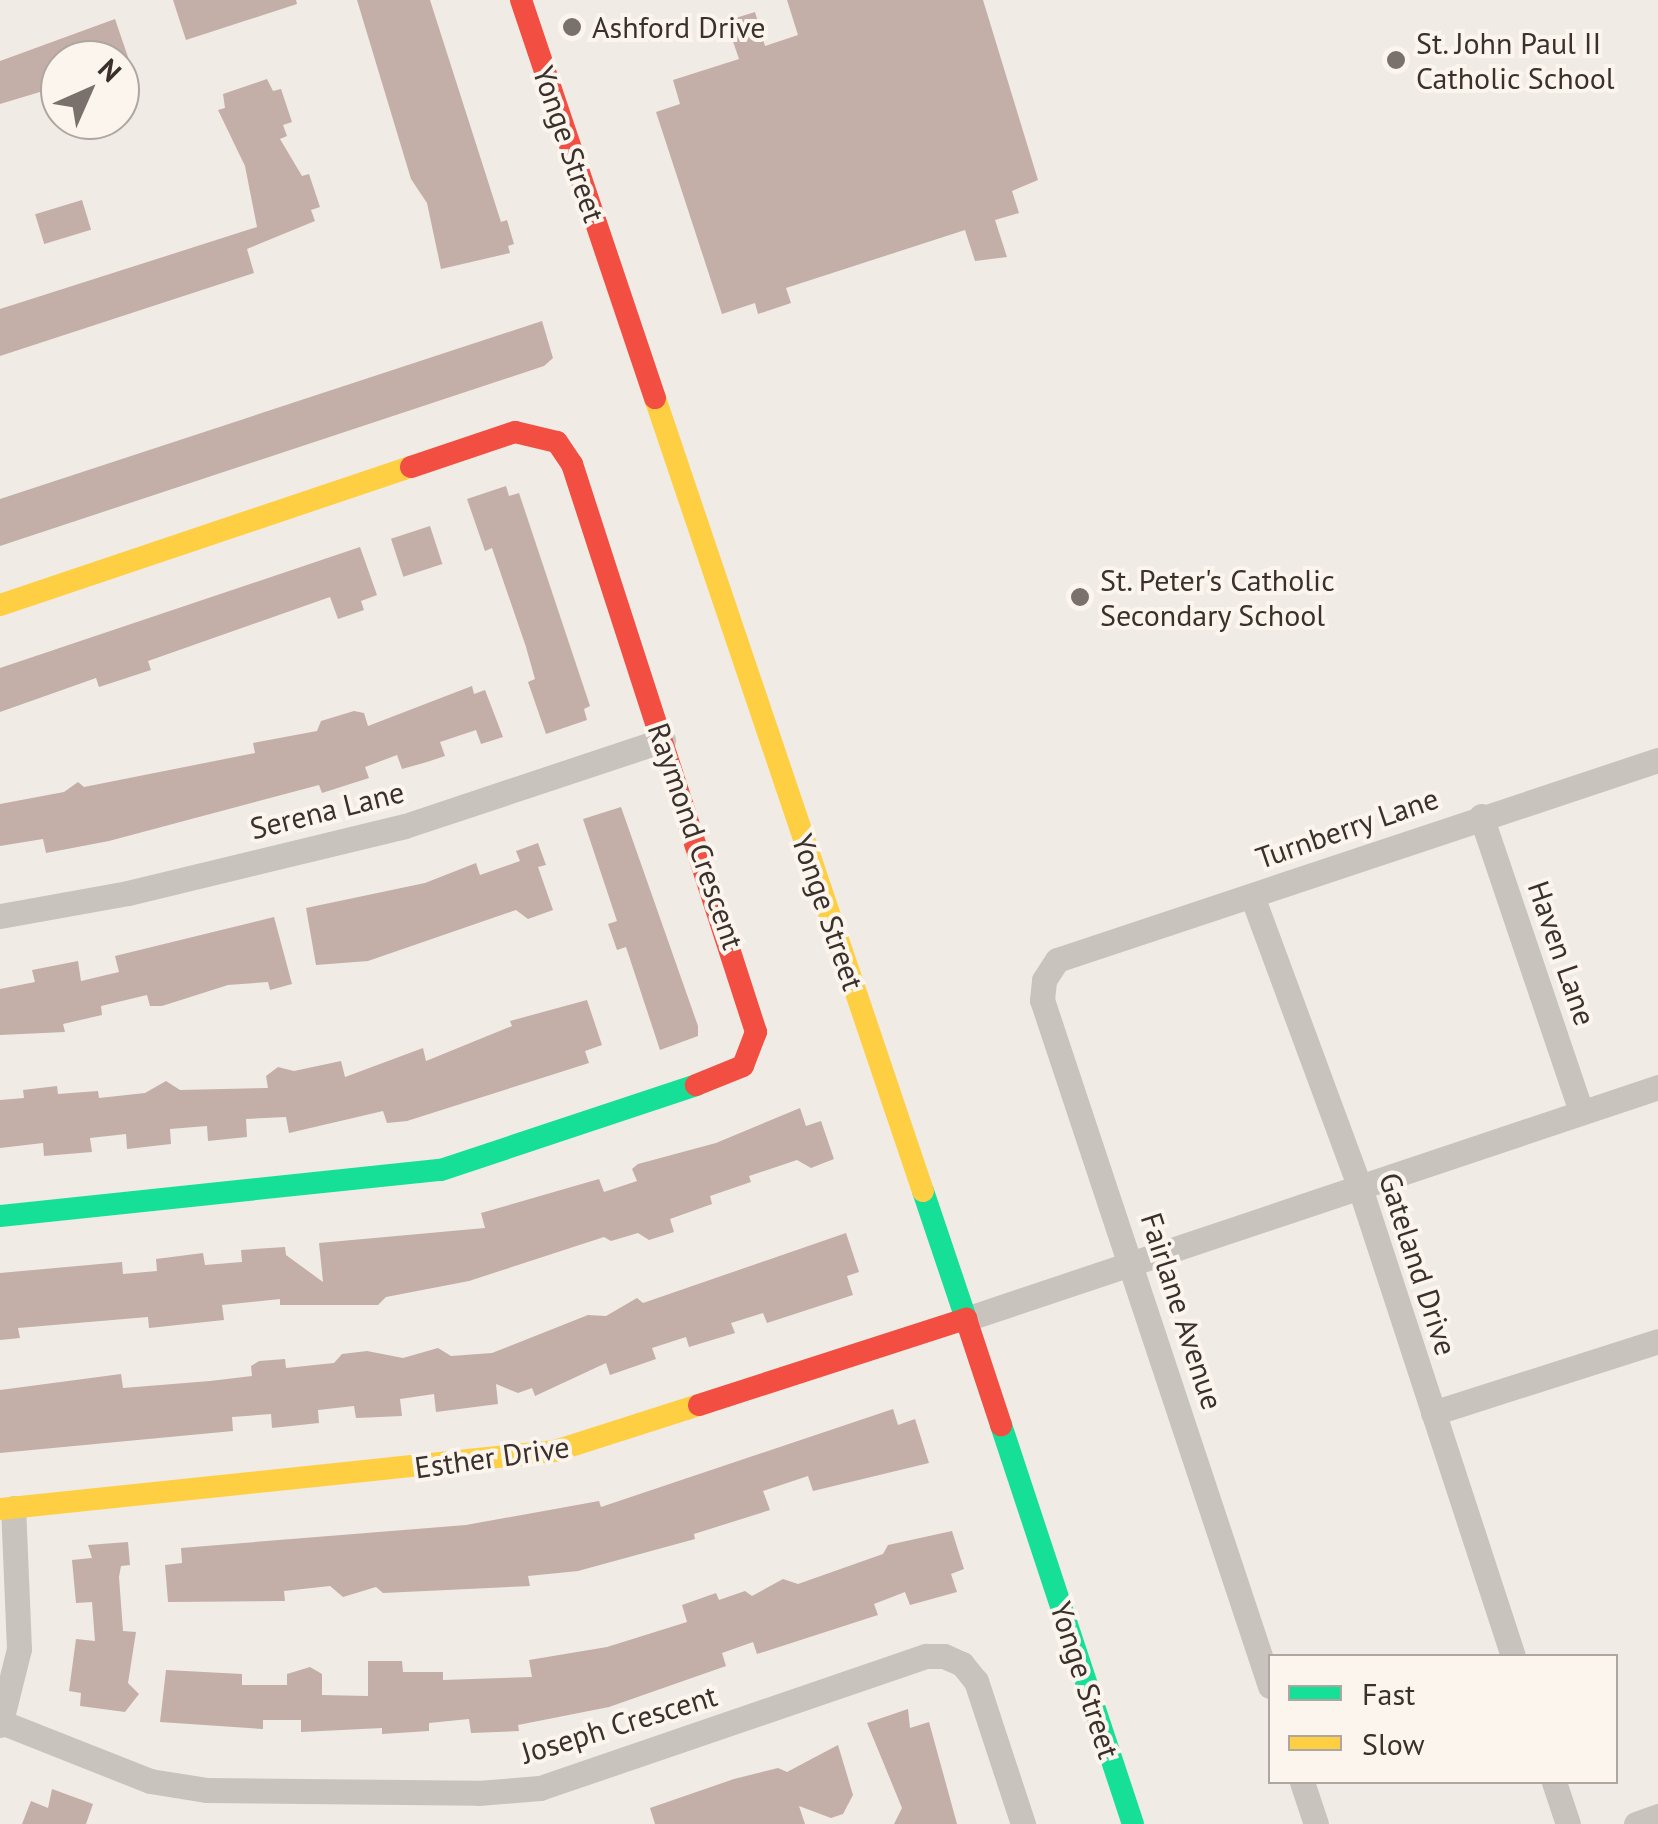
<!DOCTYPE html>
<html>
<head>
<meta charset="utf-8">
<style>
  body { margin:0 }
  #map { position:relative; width:1658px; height:1824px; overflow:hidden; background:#f0ebe5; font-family:"PT Sans",sans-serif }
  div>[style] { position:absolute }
  .building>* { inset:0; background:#c3afa7; transform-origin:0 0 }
  .street>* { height:25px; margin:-12.5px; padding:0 12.5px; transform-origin:12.5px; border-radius:12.5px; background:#c9c3be }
  .fast>* { height:22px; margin:-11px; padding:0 11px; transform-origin:11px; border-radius:11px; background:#16e098 }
  .slow>* { height:22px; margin:-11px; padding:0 11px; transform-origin:11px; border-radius:11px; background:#ffcf43 }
  .jam>* { height:22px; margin:-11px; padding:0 11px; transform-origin:11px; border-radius:11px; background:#f24e42 }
  .dots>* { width:28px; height:28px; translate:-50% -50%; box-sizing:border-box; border:5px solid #fbf5ee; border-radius:50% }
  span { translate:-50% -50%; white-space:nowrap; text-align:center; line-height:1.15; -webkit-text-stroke:8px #fbf5ee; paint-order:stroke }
  .poi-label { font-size:30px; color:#3b302b }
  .left { translate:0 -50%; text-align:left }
  .street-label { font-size:30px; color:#3b302b }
  .legend { position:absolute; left:1268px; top:1654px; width:350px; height:130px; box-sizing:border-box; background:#fbf5ee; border:2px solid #aea6a0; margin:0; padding:12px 18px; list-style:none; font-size:30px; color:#3b302b }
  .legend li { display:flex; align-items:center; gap:20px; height:50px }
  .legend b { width:50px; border:2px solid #aea6a0 }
  .north { position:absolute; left:40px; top:40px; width:100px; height:100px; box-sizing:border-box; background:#fbf5ee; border:2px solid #aea6a0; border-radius:50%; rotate:45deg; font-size:28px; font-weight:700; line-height:40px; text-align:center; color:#3b302b }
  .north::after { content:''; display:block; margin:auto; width:35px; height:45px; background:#7a716c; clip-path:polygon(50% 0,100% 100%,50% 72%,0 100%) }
</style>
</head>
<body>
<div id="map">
  <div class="building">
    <i style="clip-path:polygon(173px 0,296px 0,297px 4px,186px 40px)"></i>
    <i style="clip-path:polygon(357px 0,430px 0,501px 222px,507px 220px,514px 244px,508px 246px,510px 253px,441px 269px,427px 203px,411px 179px)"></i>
    <i style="clip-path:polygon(787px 0,983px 0,1038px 180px,1012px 191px,1019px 213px,995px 220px,1007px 257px,975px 261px,965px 230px,786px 288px,791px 303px,758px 314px,755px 303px,722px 314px,656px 112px,680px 104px,673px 80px,739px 59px,726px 21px,755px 12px,765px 46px,798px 35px)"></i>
    <i style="clip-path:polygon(115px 19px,129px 60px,60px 60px,60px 86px,0 104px,0 61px)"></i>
    <i style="clip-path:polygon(267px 79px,273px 91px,281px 89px,292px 122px,283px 125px,287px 136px,280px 139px,302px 176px,309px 174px,320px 207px,311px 210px,315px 221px,247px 249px,254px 273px,0 356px,0 309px,257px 227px,245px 166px,218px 110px,225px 108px,223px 94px)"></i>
    <i style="left:82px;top:200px;width:31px;height:49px;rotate:73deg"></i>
    <i style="clip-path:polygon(542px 321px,553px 358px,544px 366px,0 546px,0 499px)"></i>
    <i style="clip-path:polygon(506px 486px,509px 496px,519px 493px,590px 706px,584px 709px,587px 720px,546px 734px,528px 682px,535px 679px,526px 647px,492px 548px,485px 551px,467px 499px)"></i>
    <i style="left:430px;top:526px;width:40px;height:41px;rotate:72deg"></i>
    <i style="clip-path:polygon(360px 547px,377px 595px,361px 601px,364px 610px,338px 619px,330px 597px,148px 661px,151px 670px,99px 687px,96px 678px,0 712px,0 668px)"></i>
    <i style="clip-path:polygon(472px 686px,474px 694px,485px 690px,503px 737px,481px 744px,476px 730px,440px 742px,445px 756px,427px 762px,402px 769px,397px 755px,365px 767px,369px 778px,322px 793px,319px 785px,109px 841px,46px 853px,43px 839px,0 846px,0 804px,64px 792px,78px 782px,84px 787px,255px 753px,253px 743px,317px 731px,321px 721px,354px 711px,364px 713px,368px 726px)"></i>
    <i style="clip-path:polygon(621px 807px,698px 1026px,698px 1036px,660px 1050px,626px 947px,617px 950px,608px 924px,617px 921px,583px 819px)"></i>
    <i style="clip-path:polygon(538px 843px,546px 865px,538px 867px,553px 910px,528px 919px,516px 910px,368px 961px,316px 965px,306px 908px,425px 883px,476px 863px,480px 875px,520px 861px,516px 851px)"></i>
    <i style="clip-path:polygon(274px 917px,292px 984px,270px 990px,268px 982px,228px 985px,162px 1006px,150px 1006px,147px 995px,101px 1006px,102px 1015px,63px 1024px,65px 1032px,0 1035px,0 989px,35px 982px,32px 970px,78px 961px,81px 981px,119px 972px,115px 956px)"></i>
    <i style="clip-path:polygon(587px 1000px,602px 1045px,585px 1051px,589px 1063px,407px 1121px,387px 1123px,383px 1111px,289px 1133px,286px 1117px,246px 1119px,247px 1137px,227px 1139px,208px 1141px,207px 1126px,170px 1129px,171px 1144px,127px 1149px,126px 1134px,90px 1138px,92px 1152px,44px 1156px,43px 1143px,0 1148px,0 1100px,24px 1098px,23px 1090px,57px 1086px,58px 1094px,98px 1091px,99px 1098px,145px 1093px,166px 1081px,180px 1090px,268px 1088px,266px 1076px,278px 1067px,294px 1071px,341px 1061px,345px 1077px,423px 1048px,426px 1061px,512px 1026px,510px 1021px)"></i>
    <i style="clip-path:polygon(800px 1108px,806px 1126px,821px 1121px,834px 1159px,811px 1168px,797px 1160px,749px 1176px,751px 1182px,710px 1196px,712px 1204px,670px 1219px,674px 1232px,649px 1240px,638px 1233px,611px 1241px,604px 1237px,469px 1281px,386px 1297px,378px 1305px,280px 1305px,280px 1299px,222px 1305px,224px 1320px,149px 1328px,148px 1317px,18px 1328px,20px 1338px,0 1340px,0 1273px,122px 1262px,123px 1274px,157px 1271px,156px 1259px,203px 1253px,205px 1265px,242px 1262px,241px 1250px,285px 1247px,286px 1255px,323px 1282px,319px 1243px,485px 1228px,481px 1213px,599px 1179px,604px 1192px,637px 1181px,632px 1169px,638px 1164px,716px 1143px)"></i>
    <i style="clip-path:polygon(846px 1233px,859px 1272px,847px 1276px,853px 1295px,767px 1323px,763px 1313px,731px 1323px,735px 1333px,689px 1347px,686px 1337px,652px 1348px,656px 1359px,610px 1375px,606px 1363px,535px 1396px,532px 1388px,518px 1393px,496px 1384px,498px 1404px,436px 1412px,434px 1394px,400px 1399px,402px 1416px,356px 1418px,354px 1406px,318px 1410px,319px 1423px,272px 1428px,271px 1414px,232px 1417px,233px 1431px,0 1453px,0 1390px,121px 1374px,123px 1388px,210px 1381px,252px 1376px,251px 1366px,259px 1361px,285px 1359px,286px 1368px,334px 1363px,342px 1354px,367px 1351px,403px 1358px,438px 1348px,451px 1356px,492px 1353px,588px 1315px,606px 1316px,637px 1298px,643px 1303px)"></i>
    <i style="clip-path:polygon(893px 1409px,898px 1425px,915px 1419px,929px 1463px,813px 1491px,808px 1476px,763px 1491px,770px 1510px,694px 1534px,695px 1539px,578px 1571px,528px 1576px,530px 1586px,383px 1593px,376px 1587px,343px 1597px,330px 1586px,284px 1591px,285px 1601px,168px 1602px,165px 1565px,182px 1563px,181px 1548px,466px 1525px,599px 1501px,601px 1507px)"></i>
    <i style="clip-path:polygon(952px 1531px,964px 1569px,951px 1574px,957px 1592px,910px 1605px,905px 1592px,874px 1604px,878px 1615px,757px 1654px,753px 1642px,722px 1653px,726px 1666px,609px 1707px,518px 1725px,519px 1731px,471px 1733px,469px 1719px,429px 1723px,429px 1731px,382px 1734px,382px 1728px,301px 1732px,301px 1720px,263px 1720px,263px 1729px,160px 1722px,166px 1670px,242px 1674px,242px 1685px,287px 1685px,287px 1674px,310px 1667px,322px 1674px,322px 1695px,368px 1696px,368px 1661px,402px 1661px,403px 1672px,443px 1672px,443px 1680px,532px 1677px,529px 1660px,607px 1647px,687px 1622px,682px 1605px,716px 1593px,719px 1600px,745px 1591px,752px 1596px,783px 1579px,798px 1584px,883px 1554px,888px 1545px)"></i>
    <i style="clip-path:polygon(128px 1542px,130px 1565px,121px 1566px,119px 1577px,123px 1631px,136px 1632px,128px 1683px,139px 1694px,125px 1712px,80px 1706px,81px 1693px,69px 1691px,76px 1639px,95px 1641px,92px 1602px,76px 1603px,72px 1560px,92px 1558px,88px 1545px)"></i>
    <i style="clip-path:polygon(908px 1709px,910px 1728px,929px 1722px,957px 1824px,894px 1824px,902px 1808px,867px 1723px)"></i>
    <i style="clip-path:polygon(838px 1745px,853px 1795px,843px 1814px,831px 1818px,799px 1806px,805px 1824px,655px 1824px,650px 1808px,734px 1779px,778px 1768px,787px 1772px)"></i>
    <i style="clip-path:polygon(52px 1789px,93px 1804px,86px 1824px,22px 1824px,31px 1801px,48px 1808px)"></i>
  </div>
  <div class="street">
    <i style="left:1481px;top:816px;width:311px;rotate:71.3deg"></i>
    <i style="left:1252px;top:896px;width:314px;rotate:69.7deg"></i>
    <i style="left:1361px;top:1191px;width:489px;rotate:71.9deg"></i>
    <i style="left:0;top:916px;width:130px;rotate:-10.2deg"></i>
    <i style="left:128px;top:893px;width:285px;rotate:-13.6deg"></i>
    <i style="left:405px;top:826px;width:272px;rotate:-18.4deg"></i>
    <i style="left:966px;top:1319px;width:730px;rotate:-18.53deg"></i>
    <i style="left:1433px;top:1413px;width:236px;rotate:-17.7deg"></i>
    <i style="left:1270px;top:1686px;width:723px;rotate:-108.38deg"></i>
    <i style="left:1042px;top:1000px;width:20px;rotate:-84deg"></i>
    <i style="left:1044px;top:980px;width:24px;rotate:-57deg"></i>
    <i style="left:1057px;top:960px;width:633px;rotate:-18.41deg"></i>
    <i style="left:1px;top:1722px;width:160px;rotate:21.6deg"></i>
    <i style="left:150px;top:1781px;width:58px;rotate:9deg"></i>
    <i style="left:207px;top:1790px;width:271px;rotate:0.6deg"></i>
    <i style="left:478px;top:1793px;width:62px;rotate:-4.6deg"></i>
    <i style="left:540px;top:1788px;width:408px;rotate:-18.9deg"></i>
    <i style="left:926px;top:1656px;width:18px"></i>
    <i style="left:944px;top:1656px;width:20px;rotate:24deg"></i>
    <i style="left:962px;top:1664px;width:22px;rotate:51deg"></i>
    <i style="left:976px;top:1681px;width:151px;rotate:71.8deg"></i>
    <i style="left:0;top:1725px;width:78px;rotate:-76deg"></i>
    <i style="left:19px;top:1649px;width:141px;rotate:-92.4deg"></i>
    <i style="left:1302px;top:1782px;width:44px;rotate:71.6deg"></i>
    <i style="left:1554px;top:1782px;width:44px;rotate:71.6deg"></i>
    <i style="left:1636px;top:1824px;width:23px;rotate:-20deg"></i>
  </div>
  <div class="fast">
    <i style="left:923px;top:1191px;width:135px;rotate:71.4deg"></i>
    <i style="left:0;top:1216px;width:443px;rotate:-6deg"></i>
    <i style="left:441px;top:1170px;width:269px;rotate:-18.4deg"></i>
    <i style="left:1001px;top:1425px;width:420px;rotate:71.7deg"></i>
  </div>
  <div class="slow">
    <i style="left:655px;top:398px;width:837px;rotate:71.33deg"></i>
    <i style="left:0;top:605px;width:434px;rotate:-18.6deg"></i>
    <i style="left:0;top:1509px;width:558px;rotate:-5.97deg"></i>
    <i style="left:555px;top:1451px;width:151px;rotate:-17.7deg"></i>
  </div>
  <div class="jam">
    <i style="left:521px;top:0;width:420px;rotate:71.4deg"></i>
    <i style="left:411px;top:467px;width:110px;rotate:-18.6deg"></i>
    <i style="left:515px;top:432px;width:43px;rotate:13.4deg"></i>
    <i style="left:557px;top:442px;width:27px;rotate:56deg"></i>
    <i style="left:572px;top:464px;width:597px;rotate:72.05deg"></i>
    <i style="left:756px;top:1032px;width:36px;rotate:111deg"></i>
    <i style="left:743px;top:1066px;width:51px;rotate:158deg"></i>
    <i style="left:699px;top:1405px;width:281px;rotate:-17.9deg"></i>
    <i style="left:966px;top:1319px;width:112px;rotate:71.7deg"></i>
  </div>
  <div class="dots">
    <i style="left:572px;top:27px;background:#7a716c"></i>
    <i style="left:1396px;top:60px;background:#7a716c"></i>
    <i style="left:1080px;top:597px;background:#7a716c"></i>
  </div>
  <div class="poi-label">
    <span class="left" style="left:592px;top:27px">Ashford Drive</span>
    <span class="left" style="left:1416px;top:60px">St. John Paul II<br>Catholic School</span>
    <span class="left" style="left:1100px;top:597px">St. Peter's Catholic<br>Secondary School</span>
  </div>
  <div class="street-label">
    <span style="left:569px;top:144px;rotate:71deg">Yonge Street</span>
    <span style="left:327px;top:810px;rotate:-14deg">Serena Lane</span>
    <span style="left:1347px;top:828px;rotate:-19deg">Turnberry Lane</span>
    <span style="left:696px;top:836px;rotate:71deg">Raymond Crescent</span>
    <span style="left:828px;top:912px;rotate:71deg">Yonge Street</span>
    <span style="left:1562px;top:953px;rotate:71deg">Haven Lane</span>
    <span style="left:1418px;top:1264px;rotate:72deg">Gateland Drive</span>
    <span style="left:1182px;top:1311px;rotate:72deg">Fairlane Avenue</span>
    <span style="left:492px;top:1457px;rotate:-8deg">Esther Drive</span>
    <span style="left:1085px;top:1680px;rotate:72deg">Yonge Street</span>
    <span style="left:619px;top:1724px;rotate:-17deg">Joseph Crescent</span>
  </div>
  <ul class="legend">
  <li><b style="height:12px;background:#16e098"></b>Fast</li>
  <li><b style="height:12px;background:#ffcf43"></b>Slow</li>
  </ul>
  <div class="north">N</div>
</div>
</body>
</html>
